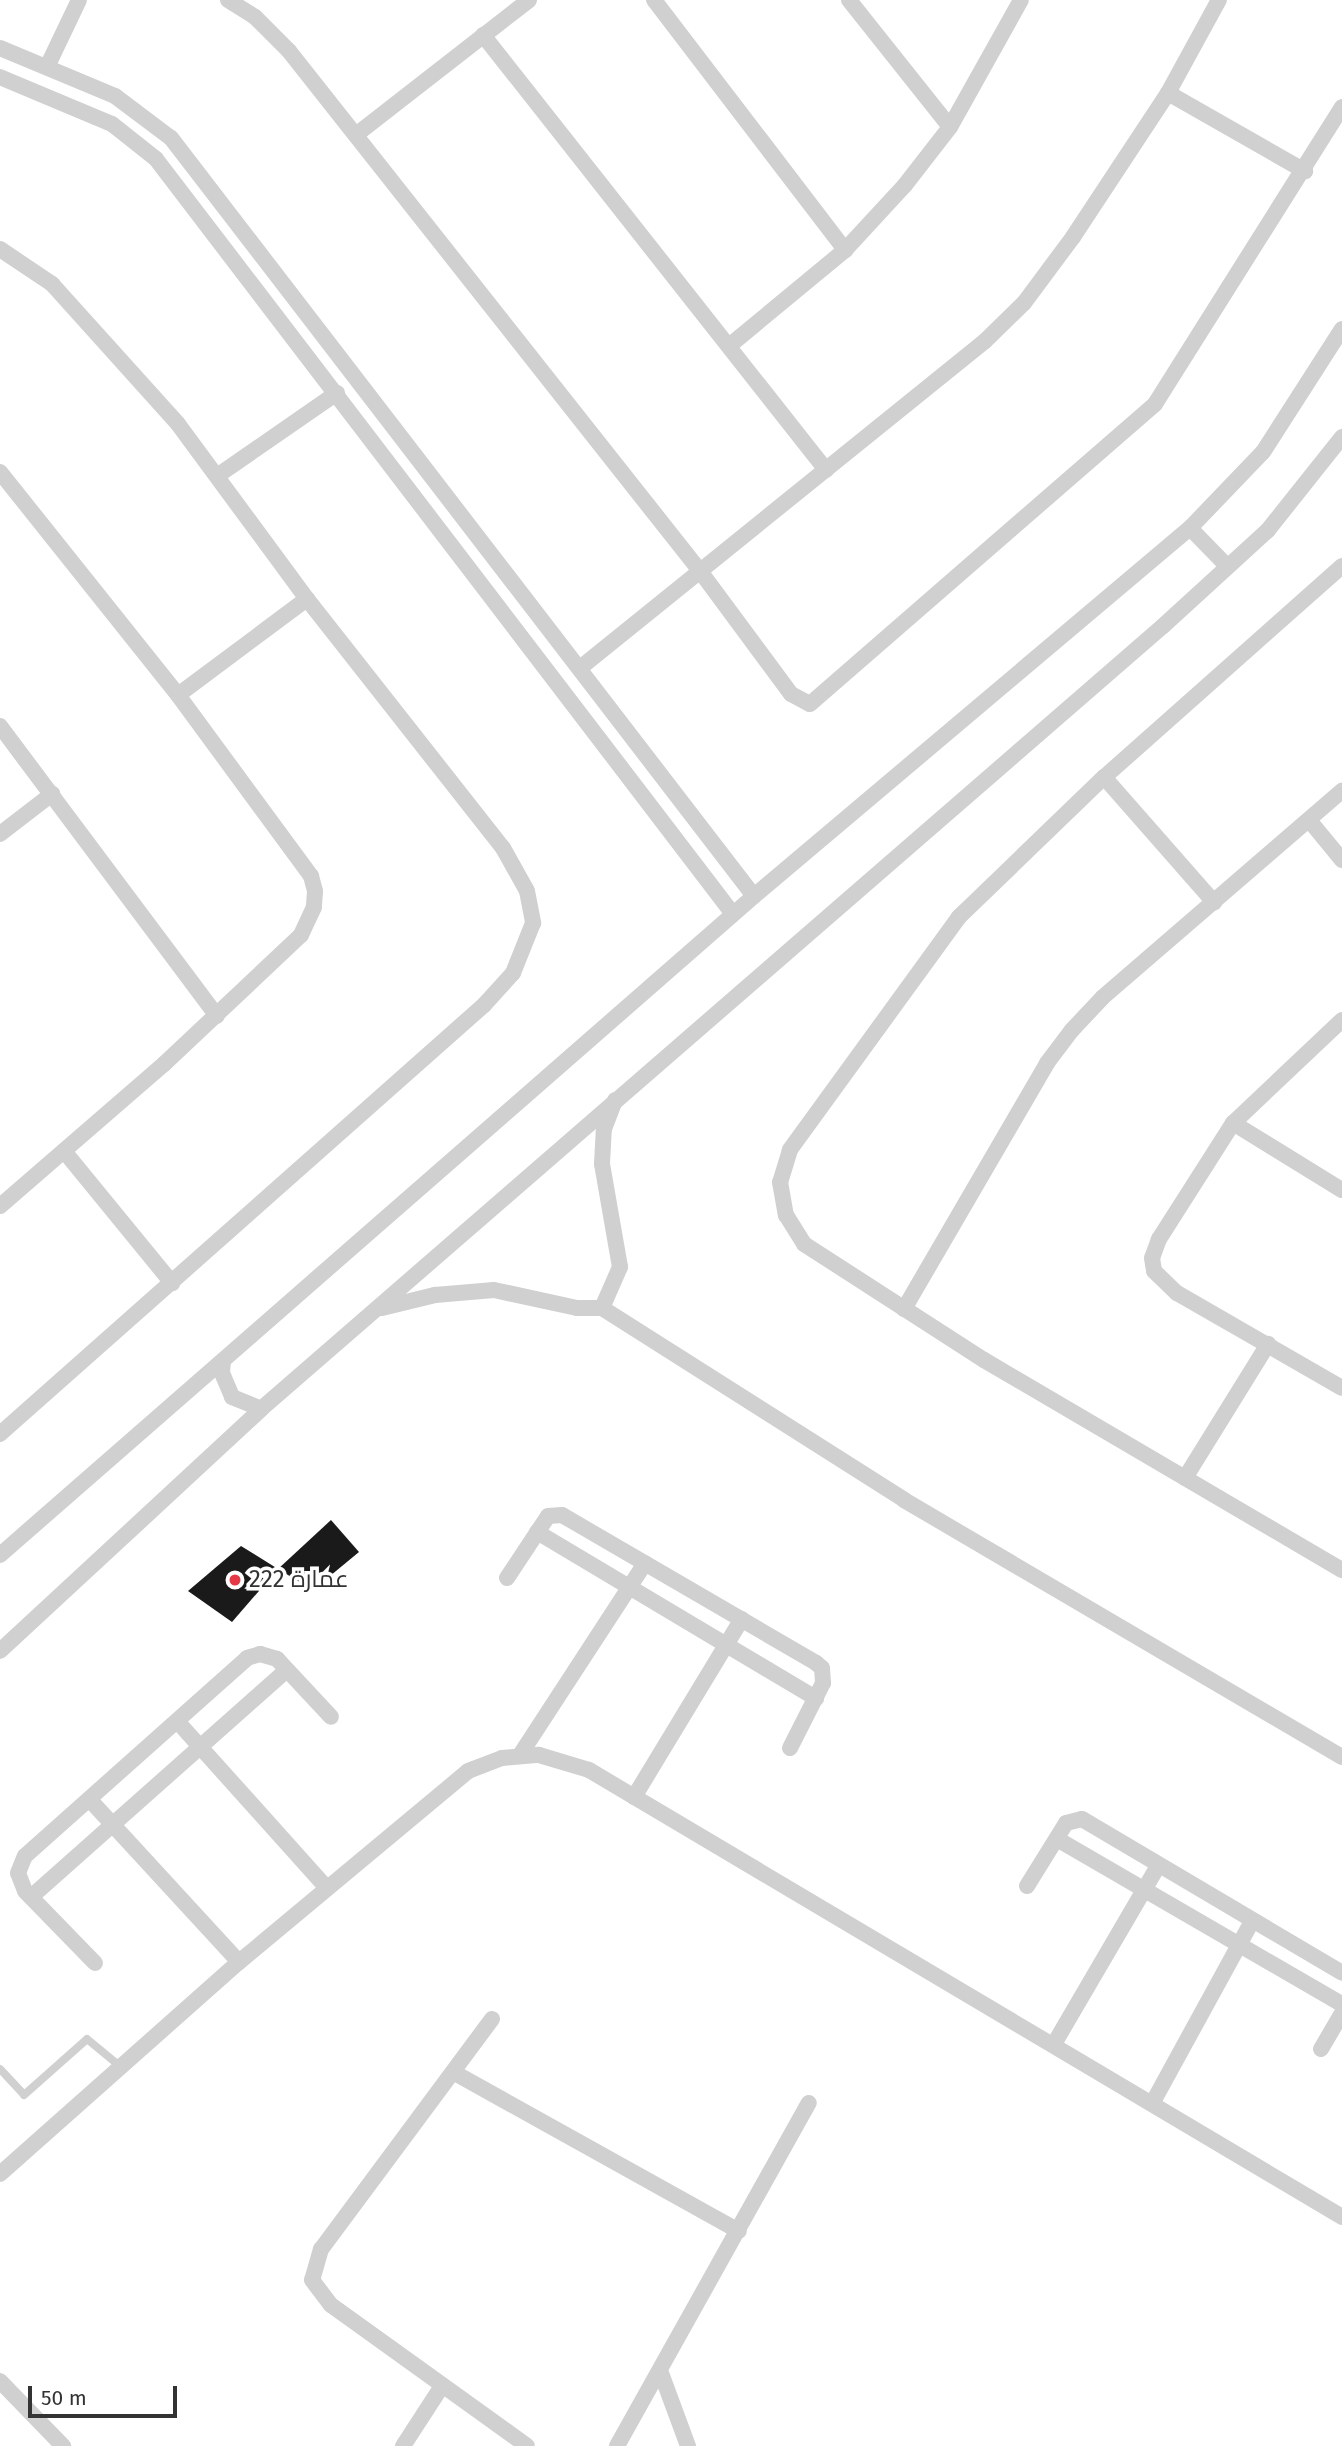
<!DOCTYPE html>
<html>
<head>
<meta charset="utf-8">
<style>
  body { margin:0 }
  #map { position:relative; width:1342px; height:2446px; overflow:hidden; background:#fff; font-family:"Fira Sans",Cairo,sans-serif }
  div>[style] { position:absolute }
  .building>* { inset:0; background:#1a1a1a }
  .service>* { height:8px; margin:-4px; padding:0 4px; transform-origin:4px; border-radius:4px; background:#d0d0d0 }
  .minor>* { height:16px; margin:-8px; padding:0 8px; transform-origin:8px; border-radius:8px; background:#d0d0d0 }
  .dots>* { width:19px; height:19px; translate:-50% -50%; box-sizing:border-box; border:4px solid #fff; border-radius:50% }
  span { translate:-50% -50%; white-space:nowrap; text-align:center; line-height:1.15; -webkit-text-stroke:7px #fff; paint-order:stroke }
  .poi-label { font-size:24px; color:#333 }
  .left { translate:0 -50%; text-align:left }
  .scale { position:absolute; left:28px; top:2386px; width:149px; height:32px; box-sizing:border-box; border:4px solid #333; border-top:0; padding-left:9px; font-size:21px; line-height:24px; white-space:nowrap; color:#333; -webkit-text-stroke:5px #fff; paint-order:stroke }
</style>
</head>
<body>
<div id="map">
  <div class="building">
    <i style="clip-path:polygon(331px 1520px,359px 1552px,313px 1590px,278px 1569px)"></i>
    <i style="clip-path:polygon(241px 1546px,278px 1569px,232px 1622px,188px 1591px)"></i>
  </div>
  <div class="service">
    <i style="left:0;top:2069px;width:35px;rotate:47deg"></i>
    <i style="left:24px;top:2095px;width:84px;rotate:-41.6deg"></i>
    <i style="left:87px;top:2039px;width:44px;rotate:39.5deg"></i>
  </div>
  <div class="minor">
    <i style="left:228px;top:0;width:32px;rotate:32deg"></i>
    <i style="left:255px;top:17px;width:48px;rotate:45deg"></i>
    <i style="left:289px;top:51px;width:663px;rotate:51.68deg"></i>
    <i style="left:700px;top:571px;width:153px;rotate:53.5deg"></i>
    <i style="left:791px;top:694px;width:21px;rotate:28deg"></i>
    <i style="left:810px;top:704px;width:457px;rotate:-41deg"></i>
    <i style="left:1155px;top:404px;width:351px;rotate:-57.8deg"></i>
    <i style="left:654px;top:0;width:315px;rotate:52.6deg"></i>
    <i style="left:849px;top:0;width:162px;rotate:51.5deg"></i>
    <i style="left:483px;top:35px;width:554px;rotate:51.74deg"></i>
    <i style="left:0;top:48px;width:125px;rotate:22.7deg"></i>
    <i style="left:115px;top:96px;width:70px;rotate:36.9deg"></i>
    <i style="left:171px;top:138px;width:956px;rotate:52.44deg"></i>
    <i style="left:47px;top:67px;width:74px;rotate:-64.5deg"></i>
    <i style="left:0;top:77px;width:121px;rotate:22.8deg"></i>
    <i style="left:112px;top:124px;width:56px;rotate:38.5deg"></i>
    <i style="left:156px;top:159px;width:950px;rotate:52.61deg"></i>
    <i style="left:1168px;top:93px;width:158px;rotate:29.7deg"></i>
    <i style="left:357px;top:134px;width:218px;rotate:-37.9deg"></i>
    <i style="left:0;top:249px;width:63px;rotate:33.9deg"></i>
    <i style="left:52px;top:284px;width:188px;rotate:48deg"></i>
    <i style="left:178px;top:424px;width:217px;rotate:53.6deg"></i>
    <i style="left:307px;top:599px;width:317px;rotate:51.8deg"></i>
    <i style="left:503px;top:848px;width:49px;rotate:60.8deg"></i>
    <i style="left:527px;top:891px;width:33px;rotate:79deg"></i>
    <i style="left:533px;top:923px;width:54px;rotate:111.8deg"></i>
    <i style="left:513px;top:973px;width:43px;rotate:132.2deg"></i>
    <i style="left:484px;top:1005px;width:647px;rotate:138.45deg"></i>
    <i style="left:729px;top:346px;width:151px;rotate:-39.6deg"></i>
    <i style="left:845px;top:250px;width:88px;rotate:-47.3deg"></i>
    <i style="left:905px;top:185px;width:73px;rotate:-52.2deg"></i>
    <i style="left:950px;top:127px;width:145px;rotate:-60.8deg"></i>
    <i style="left:0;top:472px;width:285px;rotate:51.4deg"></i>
    <i style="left:178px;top:695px;width:225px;rotate:53.7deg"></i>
    <i style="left:311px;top:876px;width:16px;rotate:75deg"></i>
    <i style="left:315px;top:891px;width:16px;rotate:94deg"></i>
    <i style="left:314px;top:907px;width:31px;rotate:115deg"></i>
    <i style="left:301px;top:935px;width:188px;rotate:136.7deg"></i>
    <i style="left:164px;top:1064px;width:217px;rotate:139.1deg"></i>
    <i style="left:217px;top:476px;width:146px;rotate:-34.7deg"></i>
    <i style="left:1190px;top:528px;width:52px;rotate:45.8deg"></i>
    <i style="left:1342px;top:566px;width:318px;rotate:138.4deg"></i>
    <i style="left:1104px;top:777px;width:202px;rotate:136deg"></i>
    <i style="left:959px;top:917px;width:288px;rotate:126deg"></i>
    <i style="left:790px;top:1150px;width:34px;rotate:107deg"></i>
    <i style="left:780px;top:1182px;width:34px;rotate:80deg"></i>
    <i style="left:786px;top:1215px;width:34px;rotate:58deg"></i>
    <i style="left:804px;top:1244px;width:214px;rotate:32.8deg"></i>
    <i style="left:984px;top:1360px;width:415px;rotate:30.4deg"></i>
    <i style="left:580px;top:668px;width:521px;rotate:-38.92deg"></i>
    <i style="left:985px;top:341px;width:54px;rotate:-44.3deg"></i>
    <i style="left:1024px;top:303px;width:82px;rotate:-53.4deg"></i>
    <i style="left:1073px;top:237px;width:173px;rotate:-56.6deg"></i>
    <i style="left:1168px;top:93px;width:106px;rotate:-61.3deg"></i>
    <i style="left:178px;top:695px;width:161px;rotate:-36.7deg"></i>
    <i style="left:0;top:726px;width:362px;rotate:53.2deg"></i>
    <i style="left:1104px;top:777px;width:167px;rotate:48.7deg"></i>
    <i style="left:1309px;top:820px;width:52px;rotate:50.5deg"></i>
    <i style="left:0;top:834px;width:66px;rotate:-37.6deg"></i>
    <i style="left:1342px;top:1020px;width:150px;rotate:136.6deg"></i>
    <i style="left:1233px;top:1123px;width:138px;rotate:122.5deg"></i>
    <i style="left:1159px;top:1239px;width:20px;rotate:110deg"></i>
    <i style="left:1152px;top:1258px;width:13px;rotate:81deg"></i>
    <i style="left:1154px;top:1271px;width:32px;rotate:44deg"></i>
    <i style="left:1177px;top:1293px;width:190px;rotate:29.9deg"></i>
    <i style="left:1233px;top:1123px;width:128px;rotate:31.6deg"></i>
    <i style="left:64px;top:1151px;width:171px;rotate:50.7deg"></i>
    <i style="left:382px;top:1308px;width:55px;rotate:-13.8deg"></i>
    <i style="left:435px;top:1295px;width:59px;rotate:-4.8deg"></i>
    <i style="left:494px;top:1290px;width:85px;rotate:12.2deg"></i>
    <i style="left:577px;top:1308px;width:25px"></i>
    <i style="left:602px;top:1308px;width:358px;rotate:32.4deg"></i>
    <i style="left:904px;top:1500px;width:508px;rotate:30.4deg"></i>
    <i style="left:602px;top:1308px;width:45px;rotate:-66.3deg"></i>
    <i style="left:620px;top:1267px;width:105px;rotate:-99.9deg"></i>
    <i style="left:602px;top:1164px;width:35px;rotate:-87deg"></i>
    <i style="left:604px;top:1129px;width:31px;rotate:-69deg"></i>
    <i style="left:904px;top:1309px;width:285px;rotate:-59.8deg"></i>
    <i style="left:1047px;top:1063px;width:41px;rotate:-52.9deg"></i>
    <i style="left:1072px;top:1030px;width:45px;rotate:-46.8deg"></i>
    <i style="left:1103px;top:997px;width:316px;rotate:-40.8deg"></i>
    <i style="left:223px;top:1361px;width:12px;rotate:95deg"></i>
    <i style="left:222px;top:1373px;width:26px;rotate:67deg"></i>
    <i style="left:232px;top:1397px;width:31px;rotate:22deg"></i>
    <i style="left:1185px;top:1478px;width:158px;rotate:-58.2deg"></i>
    <i style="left:537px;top:1532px;width:325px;rotate:30.8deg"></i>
    <i style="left:0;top:1555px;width:1001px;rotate:-41.15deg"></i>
    <i style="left:754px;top:896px;width:571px;rotate:-40.17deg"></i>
    <i style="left:1190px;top:528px;width:105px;rotate:-46.2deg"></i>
    <i style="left:1263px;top:452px;width:146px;rotate:-57.3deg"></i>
    <i style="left:507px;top:1578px;width:74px;rotate:-56.5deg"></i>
    <i style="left:548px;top:1516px;width:14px;rotate:-4deg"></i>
    <i style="left:562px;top:1515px;width:294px;rotate:30.2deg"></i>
    <i style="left:816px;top:1663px;width:8px;rotate:40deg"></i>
    <i style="left:822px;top:1668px;width:15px;rotate:86deg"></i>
    <i style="left:823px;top:1683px;width:73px;rotate:116.9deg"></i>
    <i style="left:0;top:1651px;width:356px;rotate:-42.8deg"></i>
    <i style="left:261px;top:1409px;width:1194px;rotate:-40.96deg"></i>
    <i style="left:1163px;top:626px;width:142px;rotate:-42.4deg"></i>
    <i style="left:1268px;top:530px;width:119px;rotate:-51.5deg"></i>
    <i style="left:177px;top:1721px;width:224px;rotate:48.1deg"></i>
    <i style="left:520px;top:1755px;width:229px;rotate:-56.9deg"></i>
    <i style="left:634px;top:1797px;width:208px;rotate:-58.8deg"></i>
    <i style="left:90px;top:1800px;width:220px;rotate:47.4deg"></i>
    <i style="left:1057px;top:1839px;width:329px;rotate:30.1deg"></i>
    <i style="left:1027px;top:1886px;width:74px;rotate:-58.2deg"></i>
    <i style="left:1066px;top:1823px;width:16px;rotate:-14deg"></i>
    <i style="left:1082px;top:1819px;width:302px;rotate:30.6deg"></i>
    <i style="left:31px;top:1897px;width:342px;rotate:-41.6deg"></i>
    <i style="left:95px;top:1963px;width:100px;rotate:-134.2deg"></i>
    <i style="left:25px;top:1891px;width:19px;rotate:-111deg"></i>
    <i style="left:18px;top:1873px;width:18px;rotate:-68deg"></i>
    <i style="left:25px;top:1856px;width:297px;rotate:-41.7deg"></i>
    <i style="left:247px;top:1658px;width:14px;rotate:-17deg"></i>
    <i style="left:260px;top:1654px;width:18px;rotate:16deg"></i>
    <i style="left:277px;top:1659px;width:79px;rotate:47deg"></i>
    <i style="left:492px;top:2019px;width:287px;rotate:126.6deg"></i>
    <i style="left:321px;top:2249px;width:32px;rotate:106deg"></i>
    <i style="left:312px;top:2280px;width:31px;rotate:53deg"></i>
    <i style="left:331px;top:2305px;width:241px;rotate:35.7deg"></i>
    <i style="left:1054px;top:2044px;width:206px;rotate:-59.7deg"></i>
    <i style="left:1321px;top:2049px;width:42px;rotate:-59.7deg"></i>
    <i style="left:453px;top:2072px;width:327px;rotate:29.1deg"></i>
    <i style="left:1153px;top:2102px;width:206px;rotate:-61.3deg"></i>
    <i style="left:0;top:2174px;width:319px;rotate:-41.6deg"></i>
    <i style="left:239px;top:1962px;width:298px;rotate:-39.8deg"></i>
    <i style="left:468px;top:1771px;width:36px;rotate:-21deg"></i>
    <i style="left:502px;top:1758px;width:37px;rotate:-5deg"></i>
    <i style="left:539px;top:1755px;width:52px;rotate:16.7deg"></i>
    <i style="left:589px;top:1770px;width:876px;rotate:30.69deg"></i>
    <i style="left:661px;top:2373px;width:78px;rotate:69.7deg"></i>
    <i style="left:0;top:2381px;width:91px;rotate:45.9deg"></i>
    <i style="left:403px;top:2446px;width:72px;rotate:-57deg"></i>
    <i style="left:617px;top:2446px;width:393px;rotate:-60.8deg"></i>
  </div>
  <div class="dots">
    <i style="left:235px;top:1580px;background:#e63946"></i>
  </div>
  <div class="poi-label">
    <span class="left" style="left:249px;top:1580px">عمارة 222</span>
  </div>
  <div class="scale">50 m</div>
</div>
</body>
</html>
